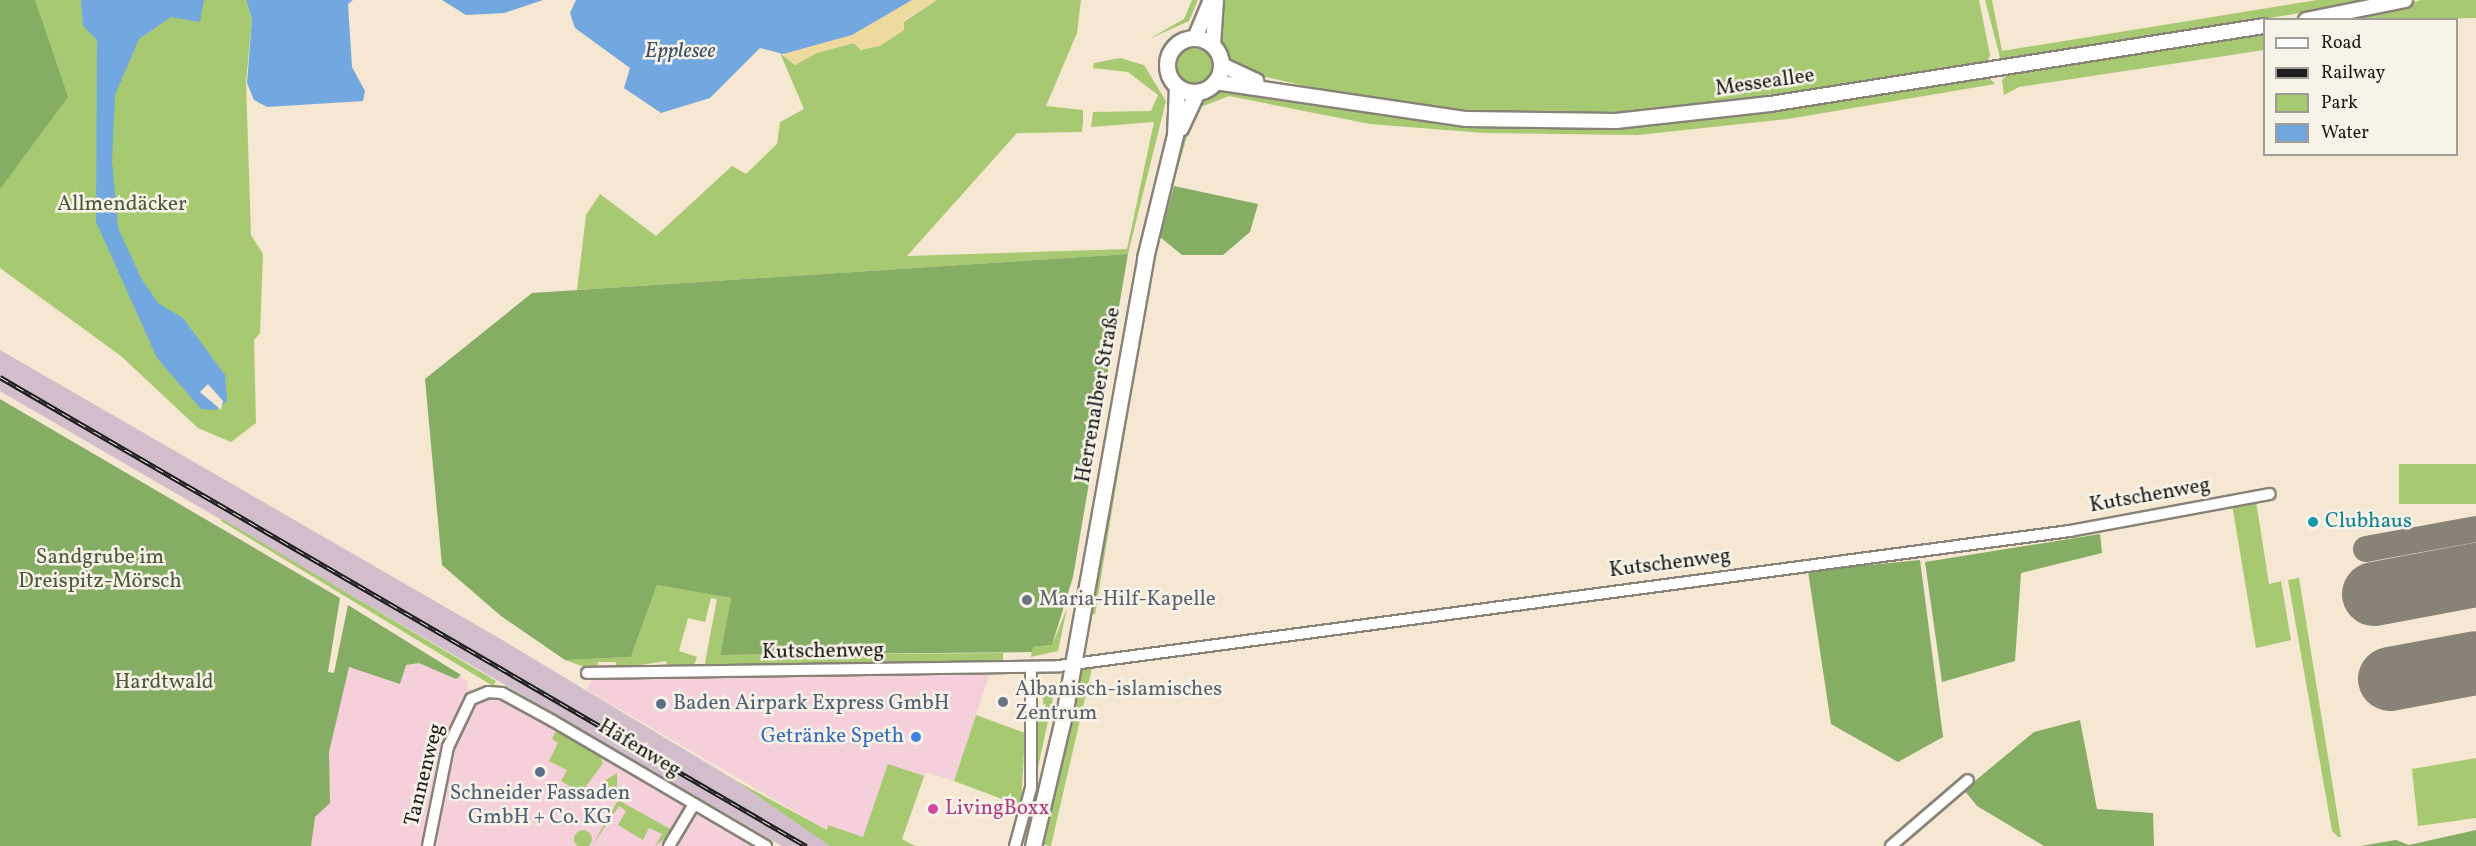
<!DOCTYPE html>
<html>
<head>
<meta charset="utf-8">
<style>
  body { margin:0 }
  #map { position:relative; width:2476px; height:846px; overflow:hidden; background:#f5e7d2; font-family:Vollkorn,serif }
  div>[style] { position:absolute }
  .built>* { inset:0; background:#f5cfda }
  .industrial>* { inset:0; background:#d1bdcb }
  .green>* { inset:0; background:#a7c972; transform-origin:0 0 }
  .round { border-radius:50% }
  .forest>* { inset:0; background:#85ad64 }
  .sand>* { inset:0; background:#eeda9e }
  .water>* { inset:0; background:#73a7df }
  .pier>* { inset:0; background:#f5e7d2 }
  .taxiway>* { height:26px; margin:-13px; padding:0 13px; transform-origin:13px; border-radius:13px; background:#888277 }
  .runway>* { height:64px; margin:-32px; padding:0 32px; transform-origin:32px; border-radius:32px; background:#888277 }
  .roads { filter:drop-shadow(2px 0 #888277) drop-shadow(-2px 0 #888277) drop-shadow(0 2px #888277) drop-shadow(0 -2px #888277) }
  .minor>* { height:10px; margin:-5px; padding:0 5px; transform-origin:5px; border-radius:5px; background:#fff }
  .tertiary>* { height:14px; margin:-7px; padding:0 7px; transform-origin:7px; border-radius:7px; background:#fff }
  .secondary>* { height:15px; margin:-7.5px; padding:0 7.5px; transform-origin:7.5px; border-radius:7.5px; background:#fff }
  .secondary>.ring { margin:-7.5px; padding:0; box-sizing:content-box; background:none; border:15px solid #fff; border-radius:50% }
  .rail>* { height:5px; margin-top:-2.5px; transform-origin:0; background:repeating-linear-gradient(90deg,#f7f3e8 0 9px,#1c1c1c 0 18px); box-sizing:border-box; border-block:2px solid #1c1c1c }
  .dots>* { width:16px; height:16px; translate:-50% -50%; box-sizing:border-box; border:3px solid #f7f3e8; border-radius:50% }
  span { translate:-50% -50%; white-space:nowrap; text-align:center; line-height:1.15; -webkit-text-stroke:5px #f7f3e8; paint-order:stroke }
  .street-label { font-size:21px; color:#1c1c1c }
  .park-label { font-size:21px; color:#4d593a }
  .culture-label { font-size:21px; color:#0d838f }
  .left { translate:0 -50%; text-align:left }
  .worship-label { font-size:21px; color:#5b616d }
  .service-label { font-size:21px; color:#4e5e75 }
  .shop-label { font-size:21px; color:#366cbe }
  .right { translate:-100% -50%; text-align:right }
  .hotel-label { font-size:21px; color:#b23c85 }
  .water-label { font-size:22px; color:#3f546a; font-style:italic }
  .legend { position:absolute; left:2263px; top:18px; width:195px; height:138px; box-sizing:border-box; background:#f7f3e8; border:2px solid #9f9d96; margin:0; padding:8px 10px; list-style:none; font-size:18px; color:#1c1c1c }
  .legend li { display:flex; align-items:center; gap:12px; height:30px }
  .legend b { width:30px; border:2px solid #9f9d96 }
</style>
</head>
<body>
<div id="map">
  <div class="built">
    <i style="clip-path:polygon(351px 608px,467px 681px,468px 689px,508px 703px,750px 846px,299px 846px)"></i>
    <i style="clip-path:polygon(989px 675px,954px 781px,926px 772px,902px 839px,915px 846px,854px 846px,587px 690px,592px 679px,610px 678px)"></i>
  </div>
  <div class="industrial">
    <i style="clip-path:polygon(0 350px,504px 641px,760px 795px,830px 846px,782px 846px,0 391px)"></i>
  </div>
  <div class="green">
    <i style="clip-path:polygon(0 0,246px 0,252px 19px,246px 82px,251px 235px,263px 254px,260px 333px,254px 340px,256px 423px,231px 442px,198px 428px,121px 356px,0 268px)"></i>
    <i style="clip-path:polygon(937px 0,1081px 0,1077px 33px,1046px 106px,1083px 110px,1083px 123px,1082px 132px,1017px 133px,907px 256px,1127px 249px,1154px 122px,1091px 127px,1093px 112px,1151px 111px,1158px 95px,1128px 72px,1093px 68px,1094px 63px,1120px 58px,1144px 65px,1166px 101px,1128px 254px,577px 290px,586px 215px,600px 194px,656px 236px,732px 166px,746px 174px,777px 144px,780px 122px,804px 109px,780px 53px,795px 65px,815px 53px,854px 43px,861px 50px)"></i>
    <i style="clip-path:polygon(1192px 0,1198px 0,1189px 21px,1149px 39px,1184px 19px)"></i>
    <i style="clip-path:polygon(1220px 0,1979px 0,1990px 55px,1986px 64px,1647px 112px,1466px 113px,1342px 94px,1239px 71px,1218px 43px)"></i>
    <i style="clip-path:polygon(1985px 0,1992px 0,2002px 51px,2317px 0,2382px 0,2001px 61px)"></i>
    <i style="clip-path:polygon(2421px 0,2476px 0,2476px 18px,2356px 20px)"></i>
    <i style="clip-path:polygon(2264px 33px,2264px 50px,2019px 87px,2004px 95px,2002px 80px,2009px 73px)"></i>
    <i class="round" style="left:1172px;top:44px;width:44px;height:44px"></i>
    <i style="clip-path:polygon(1987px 76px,1995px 84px,1788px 119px,1638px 135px,1484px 133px,1370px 124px,1229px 96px,1195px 109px,1156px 243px,1095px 614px,1089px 613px,1158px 223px,1197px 100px,1221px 87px,1241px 87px,1463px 125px,1605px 127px,1775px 109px)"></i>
    <i style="left:2476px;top:464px;width:40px;height:77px;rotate:90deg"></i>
    <i style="clip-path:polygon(2256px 501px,2269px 584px,2281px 581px,2291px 640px,2256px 648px,2232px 504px)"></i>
    <i style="clip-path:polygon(222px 519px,496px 681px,493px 686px,221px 521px)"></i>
    <i style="clip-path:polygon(2299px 578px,2341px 837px,2338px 837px,2332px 831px,2288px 580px)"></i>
    <i style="clip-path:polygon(657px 585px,731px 598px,720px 655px,1003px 653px,1003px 662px,710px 667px,705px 663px,717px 599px,711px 598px,705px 622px,688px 618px,679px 651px,697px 657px,693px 667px,668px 668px,666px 661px,616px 669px,616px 662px,598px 662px,597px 669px,590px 669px,565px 660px,631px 657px)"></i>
    <i style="clip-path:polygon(1067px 608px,1058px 651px,1031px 657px,1032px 647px,1052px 645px)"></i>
    <i style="left:1092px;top:668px;width:183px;height:11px;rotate:103deg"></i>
    <i style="clip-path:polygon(1036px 689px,1054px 693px,1037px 772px,1036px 714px,1043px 714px,1043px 693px)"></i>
    <i style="clip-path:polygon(976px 715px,1025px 733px,1021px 806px,954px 781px)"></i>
    <i style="clip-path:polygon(556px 731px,600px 756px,603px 763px,581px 793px,561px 781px,567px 770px,549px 761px,558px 743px,552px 739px)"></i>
    <i style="clip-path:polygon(2476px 758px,2476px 818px,2418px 826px,2412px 769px)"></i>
    <i style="clip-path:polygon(888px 764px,924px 776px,902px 839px,915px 846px,830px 846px,738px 782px,827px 830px,828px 825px,863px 837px)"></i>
    <i style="clip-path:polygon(617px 773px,617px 790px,610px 786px,602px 799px,598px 797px,604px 781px)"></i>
    <i style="clip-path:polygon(618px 800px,674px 831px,655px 846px,662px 834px,649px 828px,643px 840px,618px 825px,626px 811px,619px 806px,592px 846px)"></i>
    <i class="round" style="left:574px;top:830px;width:18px;height:18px"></i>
  </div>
  <div class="forest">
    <i style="clip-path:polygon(0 0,35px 0,68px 97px,0 189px)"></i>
    <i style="clip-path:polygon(1174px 186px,1258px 204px,1250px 232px,1223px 255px,1182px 255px,1160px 237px)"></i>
    <i style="clip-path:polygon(1128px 254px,1073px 577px,1052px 645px,1033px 647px,1032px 652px,720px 655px,731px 598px,657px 585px,631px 657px,565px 660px,501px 616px,442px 565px,425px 379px,532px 293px)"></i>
    <i style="clip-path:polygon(0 399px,340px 598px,328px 672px,334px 673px,348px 605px,461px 675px,456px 679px,419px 663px,406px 665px,400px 684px,349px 667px,329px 752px,330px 803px,315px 817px,311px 846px,0 846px)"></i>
    <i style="clip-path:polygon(2100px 534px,2102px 553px,2021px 573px,2015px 661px,1942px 682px,1925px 562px)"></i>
    <i style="clip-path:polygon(1920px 560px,1943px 737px,1898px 762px,1831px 724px,1808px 571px)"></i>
    <i style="clip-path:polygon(2080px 720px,2097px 809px,2153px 813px,2154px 846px,2044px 846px,1977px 806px,1964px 790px,2034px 732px)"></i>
    <i style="clip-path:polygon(2476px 830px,2476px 846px,2361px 846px,2396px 840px,2409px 845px)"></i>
  </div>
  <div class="sand">
    <i style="clip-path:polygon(912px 0,937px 0,904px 20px,904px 30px,880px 46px,861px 50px,854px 43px,817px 53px,795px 65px,783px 54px,868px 26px)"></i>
  </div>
  <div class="water">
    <i style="clip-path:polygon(81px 0,204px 0,200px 22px,171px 17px,139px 39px,115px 95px,112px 161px,118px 228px,141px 278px,158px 303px,183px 318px,225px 375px,227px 401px,216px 410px,201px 409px,157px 358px,96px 222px,97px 40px,83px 26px)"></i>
    <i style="clip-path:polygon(246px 0,353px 0,348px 4px,352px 67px,365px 91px,363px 101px,267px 107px,254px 100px,247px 83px,252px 19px)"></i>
    <i style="clip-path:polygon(442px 0,543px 0,504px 13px,466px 15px)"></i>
    <i style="clip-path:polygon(576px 0,912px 0,852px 35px,783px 54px,760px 48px,710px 98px,661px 113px,624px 88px,630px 68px,575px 28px,570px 13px)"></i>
  </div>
  <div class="pier">
    <i style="clip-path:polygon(208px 384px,223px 401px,221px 410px,200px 392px)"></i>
  </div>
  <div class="taxiway">
    <i style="left:2366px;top:549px;width:112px;rotate:-10.3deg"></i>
  </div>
  <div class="runway">
    <i style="left:2374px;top:594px;width:104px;rotate:-10.6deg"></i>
    <i style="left:2390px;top:679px;width:87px;rotate:-10.5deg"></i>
  </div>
  <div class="roads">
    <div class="minor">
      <i style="left:587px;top:673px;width:472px;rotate:-0.8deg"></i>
      <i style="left:1059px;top:666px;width:1020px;rotate:-7.61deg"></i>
      <i style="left:2070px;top:531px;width:203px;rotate:-10.5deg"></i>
      <i style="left:428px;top:846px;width:101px;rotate:-78.6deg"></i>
      <i style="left:448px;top:747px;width:53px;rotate:-64.4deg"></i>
      <i style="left:471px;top:699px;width:18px;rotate:-22deg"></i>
      <i style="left:488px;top:692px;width:14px;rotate:4deg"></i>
      <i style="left:502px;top:693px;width:58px;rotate:28.8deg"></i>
      <i style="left:553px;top:721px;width:247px;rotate:30.4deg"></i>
      <i style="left:669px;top:846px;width:49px;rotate:-59.2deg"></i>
      <i style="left:1015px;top:846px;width:60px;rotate:-74.6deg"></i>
      <i style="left:1031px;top:788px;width:121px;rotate:-90deg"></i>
      <i style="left:1891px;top:846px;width:101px;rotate:-40.6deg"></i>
    </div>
    <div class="tertiary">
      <i style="left:2306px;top:20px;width:101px;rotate:-11.4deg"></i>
      <i style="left:1195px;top:38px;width:41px;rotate:-67.2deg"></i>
      <i style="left:1213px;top:45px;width:45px;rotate:-86.2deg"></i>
      <i style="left:1222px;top:65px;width:38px;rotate:25deg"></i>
      <i style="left:1215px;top:82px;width:254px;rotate:8.4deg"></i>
      <i style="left:1466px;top:119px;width:150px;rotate:0.8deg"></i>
      <i style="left:1616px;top:121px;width:155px;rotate:-6.3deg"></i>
      <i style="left:1770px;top:104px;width:500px;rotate:-8.97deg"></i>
    </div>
    <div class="secondary">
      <i class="ring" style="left:1167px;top:38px;width:39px;height:39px"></i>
      <i style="left:1180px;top:128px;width:40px;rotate:-65deg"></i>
      <i style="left:1033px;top:846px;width:135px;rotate:-76.7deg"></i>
      <i style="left:1064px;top:715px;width:464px;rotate:-79.9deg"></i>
      <i style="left:1145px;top:258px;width:127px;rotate:-76.3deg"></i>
      <i style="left:1175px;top:135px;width:48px;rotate:-87.6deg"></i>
    </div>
  </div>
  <div class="rail">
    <i style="left:0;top:377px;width:933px;rotate:30.19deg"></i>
  </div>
  <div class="dots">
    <i style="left:2313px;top:522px;background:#0f9aa8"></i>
    <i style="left:1027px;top:600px;background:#6b7280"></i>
    <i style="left:1003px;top:702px;background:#6b7280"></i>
    <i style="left:661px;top:704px;background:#5c6f8a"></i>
    <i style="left:916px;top:737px;background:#3f7fe0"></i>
    <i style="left:540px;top:772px;background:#5c6f8a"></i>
    <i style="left:933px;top:809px;background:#d1479c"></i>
  </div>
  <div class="street-label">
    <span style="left:1765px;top:83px;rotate:-8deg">Messeallee</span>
    <span style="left:1099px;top:395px;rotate:-80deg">Herrenalber Straße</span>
    <span style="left:2150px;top:496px;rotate:-10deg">Kutschenweg</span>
    <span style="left:1670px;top:564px;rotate:-7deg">Kutschenweg</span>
    <span style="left:823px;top:652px;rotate:-1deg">Kutschenweg</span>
    <span style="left:639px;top:749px;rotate:31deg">Häfenweg</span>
    <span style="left:425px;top:775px;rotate:-76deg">Tannenweg</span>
  </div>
  <div class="park-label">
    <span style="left:122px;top:205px">Allmendäcker</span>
    <span style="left:100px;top:570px">Sandgrube im<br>Dreispitz-Mörsch</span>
    <span style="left:164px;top:683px">Hardtwald</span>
  </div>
  <div class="culture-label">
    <span class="left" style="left:2325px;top:522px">Clubhaus</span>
  </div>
  <div class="worship-label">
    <span class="left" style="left:1039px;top:600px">Maria-Hilf-Kapelle</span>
    <span class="left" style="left:1015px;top:702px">Albanisch-islamisches<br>Zentrum</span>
  </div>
  <div class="service-label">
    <span class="left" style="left:673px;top:704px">Baden Airpark Express GmbH</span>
    <span style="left:540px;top:806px">Schneider Fassaden<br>GmbH + Co. KG</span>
  </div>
  <div class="shop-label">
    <span class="right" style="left:904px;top:737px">Getränke Speth</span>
  </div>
  <div class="hotel-label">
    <span class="left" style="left:945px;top:809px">LivingBoxx</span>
  </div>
  <div class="water-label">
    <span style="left:680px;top:52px">Epplesee</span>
  </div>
  <ul class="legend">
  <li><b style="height:8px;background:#fff"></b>Road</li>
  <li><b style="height:8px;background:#1c1c1c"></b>Railway</li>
  <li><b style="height:16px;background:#a7c972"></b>Park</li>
  <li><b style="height:16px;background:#73a7df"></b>Water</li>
  </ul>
</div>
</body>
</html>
